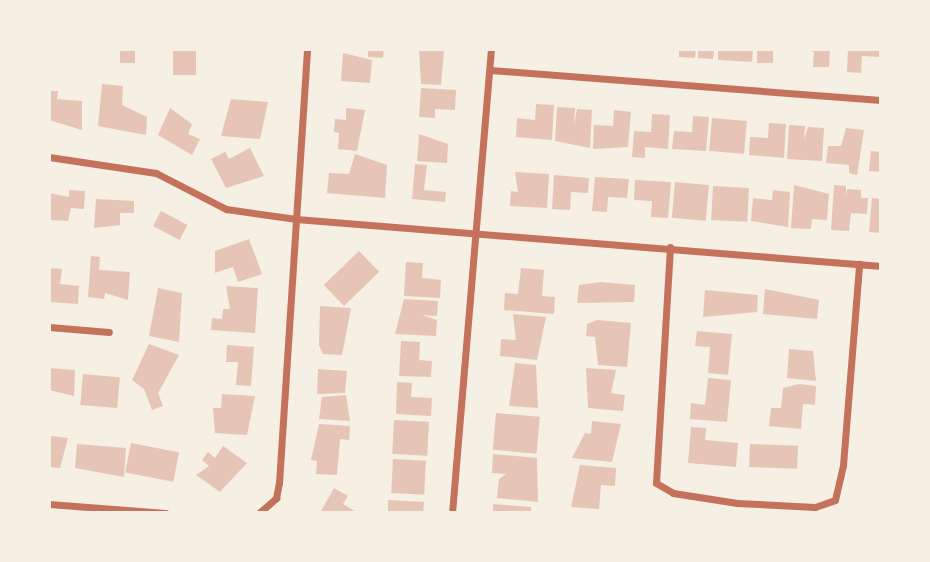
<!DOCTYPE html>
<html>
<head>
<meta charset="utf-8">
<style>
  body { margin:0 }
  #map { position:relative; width:930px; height:562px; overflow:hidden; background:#f6efe4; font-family:"IBM Plex Serif",serif }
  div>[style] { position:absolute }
  .building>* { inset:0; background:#e6c5b7; transform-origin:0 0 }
  .minor>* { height:7px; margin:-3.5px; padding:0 3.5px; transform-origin:3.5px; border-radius:3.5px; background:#c5725c }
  span { translate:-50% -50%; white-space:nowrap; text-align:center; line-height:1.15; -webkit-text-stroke:7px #f6efe4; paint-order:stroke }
  .frame { position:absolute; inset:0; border:51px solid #f6efe4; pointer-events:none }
</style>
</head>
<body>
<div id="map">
  <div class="building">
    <i style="left:120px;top:49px;width:15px;height:14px"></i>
    <i style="left:173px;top:49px;width:23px;height:26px"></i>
    <i style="clip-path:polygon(368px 49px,384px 49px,383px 58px,368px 57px)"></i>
    <i style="clip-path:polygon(419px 49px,444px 51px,441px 85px,421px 84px)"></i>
    <i style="clip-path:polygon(679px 49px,696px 49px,695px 58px,679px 57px)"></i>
    <i style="clip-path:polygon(698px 49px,714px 49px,713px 59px,698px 58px)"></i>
    <i style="clip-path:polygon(718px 49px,753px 49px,752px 62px,718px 60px)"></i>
    <i style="left:757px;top:49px;width:16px;height:14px"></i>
    <i style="clip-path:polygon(802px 49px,830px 49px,829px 67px,813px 67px,814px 52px)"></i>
    <i style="clip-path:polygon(848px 49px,881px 49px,880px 57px,862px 56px,861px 73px,847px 72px)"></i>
    <i style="clip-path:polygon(343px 53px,372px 60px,370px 83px,341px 81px)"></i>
    <i style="clip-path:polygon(102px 84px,123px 86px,122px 105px,147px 117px,146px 135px,98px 126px)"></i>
    <i style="clip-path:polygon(421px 88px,456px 90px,455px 110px,435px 109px,435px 118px,419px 117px)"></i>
    <i style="clip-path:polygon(49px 91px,58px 91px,57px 99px,82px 101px,82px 130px,49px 120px)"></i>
    <i style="clip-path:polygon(231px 99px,268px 102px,260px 139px,221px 136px)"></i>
    <i style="clip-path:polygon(536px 104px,554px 105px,552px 140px,516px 137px,517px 118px,535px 120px)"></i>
    <i style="clip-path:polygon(557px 107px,575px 108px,574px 126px,577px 109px,592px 110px,590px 148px,555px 141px)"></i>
    <i style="clip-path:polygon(170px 108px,192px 124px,188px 134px,200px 139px,192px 155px,158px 135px)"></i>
    <i style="clip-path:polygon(346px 108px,365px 110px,357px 151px,338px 149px,339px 133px,334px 132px,335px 119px,346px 120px)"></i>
    <i style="clip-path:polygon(614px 110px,631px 112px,628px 147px,593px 149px,594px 125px,613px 126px)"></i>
    <i style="clip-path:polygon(652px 114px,670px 115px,668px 149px,645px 147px,645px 158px,632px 157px,634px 131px,651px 132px)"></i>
    <i style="clip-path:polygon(693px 116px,709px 117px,706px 151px,672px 149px,674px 131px,692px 132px)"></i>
    <i style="left:712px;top:118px;width:35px;height:33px;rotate:5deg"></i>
    <i style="clip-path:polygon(769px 123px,786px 124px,784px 158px,749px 155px,750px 137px,768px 138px)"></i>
    <i style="clip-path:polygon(789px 125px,805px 126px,804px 140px,808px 127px,824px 128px,822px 161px,787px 159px)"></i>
    <i style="clip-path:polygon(846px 128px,864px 130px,857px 175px,849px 173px,849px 165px,826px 163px,828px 146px,841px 146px)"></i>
    <i style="clip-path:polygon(419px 134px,448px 144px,447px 163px,417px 161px)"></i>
    <i style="clip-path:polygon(250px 148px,264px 176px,226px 188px,211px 159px,225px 152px,229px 159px)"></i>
    <i style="clip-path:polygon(871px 151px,881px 152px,881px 172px,869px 171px)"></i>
    <i style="clip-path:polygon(355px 154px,387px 165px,385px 198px,327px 193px,329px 173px,349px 174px)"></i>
    <i style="clip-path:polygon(415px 164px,427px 165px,424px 190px,446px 192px,445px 202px,412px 199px)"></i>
    <i style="clip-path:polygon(515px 172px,549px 174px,547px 208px,510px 206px,511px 191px,518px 192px)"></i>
    <i style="clip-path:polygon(554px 175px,589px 178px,588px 193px,571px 192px,570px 210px,552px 209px)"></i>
    <i style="clip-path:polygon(595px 177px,629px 179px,627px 198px,608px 197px,607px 212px,592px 211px)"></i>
    <i style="clip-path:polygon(635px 180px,671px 182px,668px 218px,651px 217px,652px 201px,634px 200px)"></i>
    <i style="left:675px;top:182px;width:34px;height:36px;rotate:5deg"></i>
    <i style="clip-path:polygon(794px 185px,829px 194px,827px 220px,812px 219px,811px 229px,791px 228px)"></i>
    <i style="clip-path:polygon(834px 185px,846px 186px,846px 197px,847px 189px,861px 190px,861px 198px,868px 198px,867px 214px,851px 213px,849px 231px,831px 230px)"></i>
    <i style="left:713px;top:186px;width:36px;height:34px;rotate:3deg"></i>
    <i style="clip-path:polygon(69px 190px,85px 191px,84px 209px,71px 208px,68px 221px,49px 220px,49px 193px,69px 197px)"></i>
    <i style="clip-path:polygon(773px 190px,790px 192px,788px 227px,751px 221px,753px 198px,772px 200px)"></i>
    <i style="clip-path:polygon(872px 198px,881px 199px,881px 233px,869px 232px)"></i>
    <i style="clip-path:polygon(96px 199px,134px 201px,134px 213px,120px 213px,120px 225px,94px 228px)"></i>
    <i style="left:161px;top:211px;width:30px;height:17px;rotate:28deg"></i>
    <i style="clip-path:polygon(249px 239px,262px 274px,238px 282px,233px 267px,215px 273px,215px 251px)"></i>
    <i style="left:359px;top:251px;width:29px;height:49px;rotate:46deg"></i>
    <i style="clip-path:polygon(91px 256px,100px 257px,99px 270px,130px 272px,128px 300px,105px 293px,104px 299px,88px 297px)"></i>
    <i style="clip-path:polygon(406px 262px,423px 263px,422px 278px,441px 280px,440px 298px,404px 296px)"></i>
    <i style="clip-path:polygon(49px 268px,62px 269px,60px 284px,79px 286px,78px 304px,49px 302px)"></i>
    <i style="clip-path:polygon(521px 268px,544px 270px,542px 296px,555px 297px,554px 314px,504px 310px,505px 293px,518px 294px)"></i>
    <i style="clip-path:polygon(601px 282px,635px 285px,634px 302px,577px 303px,579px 285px)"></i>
    <i style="clip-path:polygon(226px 286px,258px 288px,255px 333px,211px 330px,212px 318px,222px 319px,223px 309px,230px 309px)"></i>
    <i style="clip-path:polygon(158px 288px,182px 293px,179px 342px,149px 336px)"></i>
    <i style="clip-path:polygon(765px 289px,819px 300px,817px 319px,763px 314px)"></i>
    <i style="clip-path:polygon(705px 290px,758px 295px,757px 312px,703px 317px)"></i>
    <i style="clip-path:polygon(404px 299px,438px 301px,437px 316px,422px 315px,437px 320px,436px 336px,395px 334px)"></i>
    <i style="clip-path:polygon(320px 306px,351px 308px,342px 355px,323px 354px,319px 345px)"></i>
    <i style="clip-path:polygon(513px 314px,546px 317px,537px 360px,500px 356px,501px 339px,516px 340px)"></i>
    <i style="clip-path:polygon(597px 320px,631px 323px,627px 367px,598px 365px,595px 337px,586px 336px,587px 324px)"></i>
    <i style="clip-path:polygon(697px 331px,732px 334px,728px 375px,708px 373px,710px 347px,695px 346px)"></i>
    <i style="clip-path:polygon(401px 341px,420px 342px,419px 360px,432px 361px,431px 377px,399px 376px)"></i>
    <i style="clip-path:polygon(149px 344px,179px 355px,158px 393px,163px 406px,152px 410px,144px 389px,132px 380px)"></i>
    <i style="clip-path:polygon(227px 345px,254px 347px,251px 386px,236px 385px,238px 362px,226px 362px)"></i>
    <i style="clip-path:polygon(789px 349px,813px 351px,816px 381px,787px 378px)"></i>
    <i style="clip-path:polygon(515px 363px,536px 365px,538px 408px,509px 406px)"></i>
    <i style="clip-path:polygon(49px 368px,75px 370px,74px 396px,49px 390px)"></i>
    <i style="clip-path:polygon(586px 368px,616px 370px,611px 393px,625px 395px,623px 411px,588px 408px)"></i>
    <i style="clip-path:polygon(318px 369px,347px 371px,345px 393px,317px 394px)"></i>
    <i style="left:83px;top:374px;width:37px;height:31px;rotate:5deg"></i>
    <i style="clip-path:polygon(708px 378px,731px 380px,727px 422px,690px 419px,691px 403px,705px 405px)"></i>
    <i style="clip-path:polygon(397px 382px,412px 383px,411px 397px,432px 398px,431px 416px,396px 414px)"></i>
    <i style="clip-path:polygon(799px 384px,816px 386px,815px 405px,803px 404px,801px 429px,769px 426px,771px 408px,781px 408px,783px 388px)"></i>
    <i style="clip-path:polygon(222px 394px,255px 396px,247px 435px,215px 433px,213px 408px,221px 408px)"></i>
    <i style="clip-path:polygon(346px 395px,350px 421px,319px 419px,322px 397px)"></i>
    <i style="left:496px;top:413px;width:44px;height:37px;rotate:5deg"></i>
    <i style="left:394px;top:420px;width:35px;height:34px;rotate:3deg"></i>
    <i style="clip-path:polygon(592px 421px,621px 424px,612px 462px,572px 458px,585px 433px,591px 434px)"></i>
    <i style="clip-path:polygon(319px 424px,350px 426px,349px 440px,340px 439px,337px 475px,316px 474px,317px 461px,311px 460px)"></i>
    <i style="clip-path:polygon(691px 427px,706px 428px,705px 440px,738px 443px,736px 467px,688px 463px)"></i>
    <i style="clip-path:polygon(51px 436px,68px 438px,60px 468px,49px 467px)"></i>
    <i style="left:131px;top:443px;width:49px;height:30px;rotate:11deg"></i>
    <i style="clip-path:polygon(77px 444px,126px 448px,124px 477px,75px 468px)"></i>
    <i style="left:750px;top:444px;width:48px;height:23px;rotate:2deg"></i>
    <i style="clip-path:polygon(223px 446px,247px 463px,220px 492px,196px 475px,209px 466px,202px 460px,208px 452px,215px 458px)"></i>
    <i style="clip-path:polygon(493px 454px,537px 458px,538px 502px,497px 498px,499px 479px,506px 474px,492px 473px)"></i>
    <i style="left:393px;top:459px;width:33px;height:34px;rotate:3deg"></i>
    <i style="clip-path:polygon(580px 465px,616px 468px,615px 486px,601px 485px,599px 509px,571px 507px)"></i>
    <i style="clip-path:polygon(334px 488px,348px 496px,343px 504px,358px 513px,320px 513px)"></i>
    <i style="clip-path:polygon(388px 500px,424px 502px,423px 513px,388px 513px)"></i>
    <i style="clip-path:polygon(493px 504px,531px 507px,531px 513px,493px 513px)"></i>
  </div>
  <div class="minor">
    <i style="left:490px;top:70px;width:392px;rotate:4.4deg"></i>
    <i style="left:49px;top:157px;width:108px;rotate:8.5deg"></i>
    <i style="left:156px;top:173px;width:79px;rotate:27.2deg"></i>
    <i style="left:226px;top:209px;width:71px;rotate:8.1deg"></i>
    <i style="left:296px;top:219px;width:587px;rotate:4.59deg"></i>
    <i style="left:670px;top:247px;width:236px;rotate:93.4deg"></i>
    <i style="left:656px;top:483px;width:20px;rotate:30deg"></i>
    <i style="left:673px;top:493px;width:65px;rotate:8.9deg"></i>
    <i style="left:737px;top:503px;width:78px;rotate:2.9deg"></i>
    <i style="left:815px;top:507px;width:21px;rotate:-19deg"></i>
    <i style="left:835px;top:500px;width:36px;rotate:-77deg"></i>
    <i style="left:843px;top:465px;width:202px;rotate:-85.4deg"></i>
    <i style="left:49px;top:327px;width:60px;rotate:4.8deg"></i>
    <i style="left:49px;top:504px;width:117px;rotate:4.4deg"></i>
    <i style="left:259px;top:513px;width:23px;rotate:-41deg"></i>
    <i style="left:276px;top:498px;width:15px;rotate:-79deg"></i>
    <i style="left:279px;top:483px;width:435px;rotate:-86.3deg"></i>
    <i style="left:452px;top:513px;width:466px;rotate:-85.2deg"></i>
  </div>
  <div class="frame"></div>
</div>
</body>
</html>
